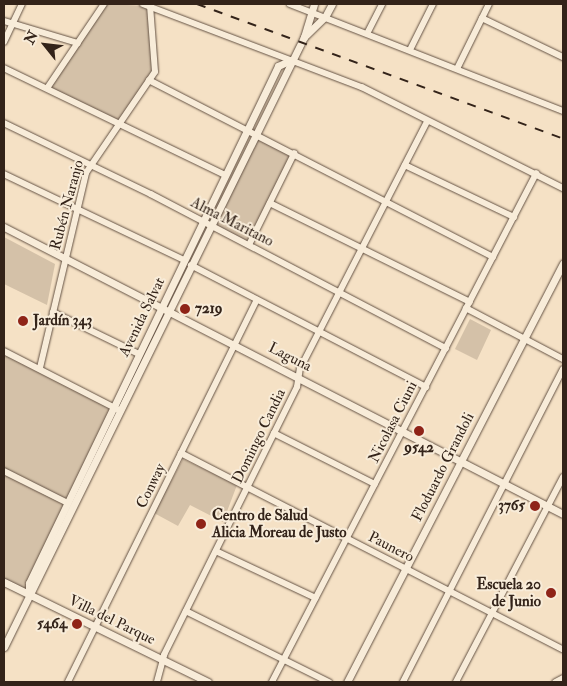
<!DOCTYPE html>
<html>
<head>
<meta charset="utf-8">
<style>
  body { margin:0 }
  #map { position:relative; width:567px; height:686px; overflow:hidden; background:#f5e1c5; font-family:"IM FELL Double Pica",serif }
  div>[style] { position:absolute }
  .green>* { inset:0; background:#d4c1a8 }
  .roads { filter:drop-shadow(0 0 1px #645244) drop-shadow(0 0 1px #645244) }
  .minor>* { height:5.5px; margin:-2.75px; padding:0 2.75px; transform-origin:2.75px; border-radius:2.75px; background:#f8ecd9 }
  .tertiary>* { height:7px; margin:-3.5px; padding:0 3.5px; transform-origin:3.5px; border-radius:3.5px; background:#f8ecd9 }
  .rail>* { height:2px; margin-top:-1px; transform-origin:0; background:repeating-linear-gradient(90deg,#332319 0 9px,transparent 0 18px) }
  .dots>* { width:14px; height:14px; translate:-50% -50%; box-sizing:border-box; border:2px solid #f8ecd9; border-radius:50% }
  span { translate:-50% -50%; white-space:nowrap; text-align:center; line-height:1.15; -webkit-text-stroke:4px #f8ecd9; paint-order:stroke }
  .street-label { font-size:15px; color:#332319 }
  .poi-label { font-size:15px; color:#332319; font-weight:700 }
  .left { translate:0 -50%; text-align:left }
  .right { translate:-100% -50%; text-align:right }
  .frame { position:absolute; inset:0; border:5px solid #332319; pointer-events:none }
  .north { position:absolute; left:20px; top:20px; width:50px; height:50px; -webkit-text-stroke:4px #f8ecd9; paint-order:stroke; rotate:299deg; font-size:14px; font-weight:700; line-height:20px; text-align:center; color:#332319 }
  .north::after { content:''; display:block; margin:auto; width:18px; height:22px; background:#332319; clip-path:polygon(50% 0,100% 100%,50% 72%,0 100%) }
</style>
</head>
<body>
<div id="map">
  <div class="green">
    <i style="clip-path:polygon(104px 4px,150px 6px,155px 72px,119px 121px,48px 87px)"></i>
    <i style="clip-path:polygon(256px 139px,290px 155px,248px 242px,214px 225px)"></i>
    <i style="clip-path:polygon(4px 237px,55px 264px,47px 305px,4px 284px)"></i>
    <i style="clip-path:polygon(470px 319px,491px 330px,477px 360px,455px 349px)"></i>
    <i style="clip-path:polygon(4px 351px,113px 407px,29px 594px,4px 582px)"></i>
    <i style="clip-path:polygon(183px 459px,237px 485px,223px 522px,190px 505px,178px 526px,154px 513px)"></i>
  </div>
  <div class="roads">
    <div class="minor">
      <i style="left:143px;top:4px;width:234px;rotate:20.8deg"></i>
      <i style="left:362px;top:87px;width:225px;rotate:26.7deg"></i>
      <i style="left:290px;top:4px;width:293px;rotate:21.4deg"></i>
      <i style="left:482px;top:18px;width:90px;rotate:25.7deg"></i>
      <i style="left:4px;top:21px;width:77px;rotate:16.6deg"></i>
      <i style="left:368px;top:32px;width:31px;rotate:-63deg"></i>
      <i style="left:4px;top:42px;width:42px;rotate:-64.7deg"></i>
      <i style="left:411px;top:48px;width:49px;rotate:-63.4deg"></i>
      <i style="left:4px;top:68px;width:246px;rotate:25.8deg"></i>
      <i style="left:457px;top:69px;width:72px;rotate:-63.8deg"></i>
      <i style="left:149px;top:80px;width:387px;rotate:27.2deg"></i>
      <i style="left:48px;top:87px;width:100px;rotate:-56deg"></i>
      <i style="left:4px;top:123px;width:163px;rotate:25.8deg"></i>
      <i style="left:151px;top:194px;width:333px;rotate:27.6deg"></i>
      <i style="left:405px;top:165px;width:121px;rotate:25.5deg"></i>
      <i style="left:4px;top:174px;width:199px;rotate:25.5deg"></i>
      <i style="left:270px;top:203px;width:223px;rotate:26.3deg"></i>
      <i style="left:249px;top:245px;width:102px;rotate:-63.7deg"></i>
      <i style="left:191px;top:265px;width:265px;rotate:27.4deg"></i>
      <i style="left:466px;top:308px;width:110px;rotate:27.7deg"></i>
      <i style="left:53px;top:312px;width:96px;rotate:26deg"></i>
      <i style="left:4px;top:351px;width:131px;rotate:27.1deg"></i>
      <i style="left:40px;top:368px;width:200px;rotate:-76.7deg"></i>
      <i style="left:86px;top:173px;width:122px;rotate:-55.7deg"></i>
      <i style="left:155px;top:72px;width:66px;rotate:-94.3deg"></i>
      <i style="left:274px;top:433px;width:113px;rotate:26.8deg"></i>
      <i style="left:181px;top:453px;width:429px;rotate:27.2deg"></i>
      <i style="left:4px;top:471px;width:72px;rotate:26.6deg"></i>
      <i style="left:216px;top:551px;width:110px;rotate:25.2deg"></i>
      <i style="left:186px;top:611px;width:160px;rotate:26.4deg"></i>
      <i style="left:68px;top:682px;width:426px;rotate:-63.7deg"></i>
      <i style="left:157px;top:682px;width:28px;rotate:-75deg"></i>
      <i style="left:164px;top:655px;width:299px;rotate:-63.6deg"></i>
      <i style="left:297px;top:387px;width:18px;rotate:-81deg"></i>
      <i style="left:300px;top:369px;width:278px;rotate:-62.8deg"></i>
      <i style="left:272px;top:682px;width:573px;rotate:-62.54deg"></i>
      <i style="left:403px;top:682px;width:351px;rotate:-62.9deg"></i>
      <i style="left:456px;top:682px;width:231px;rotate:-62.4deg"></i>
    </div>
    <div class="tertiary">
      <i style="left:304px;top:37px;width:29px;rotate:-44deg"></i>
      <i style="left:325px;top:17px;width:15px;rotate:-62deg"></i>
      <i style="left:4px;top:227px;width:628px;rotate:27.18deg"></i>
      <i style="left:4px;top:582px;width:227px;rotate:26.1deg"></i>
      <i style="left:29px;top:594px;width:11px;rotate:-90deg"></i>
      <i style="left:29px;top:583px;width:574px;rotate:-64.28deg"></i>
      <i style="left:278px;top:66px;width:14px;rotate:-25deg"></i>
      <i style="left:4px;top:647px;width:680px;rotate:-63.81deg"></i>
      <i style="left:304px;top:37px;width:34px;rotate:-73deg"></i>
      <i style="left:347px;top:682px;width:471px;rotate:-62.7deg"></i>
      <i style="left:555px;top:682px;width:9px;rotate:-27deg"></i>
    </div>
  </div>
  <div class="rail">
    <i style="left:197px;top:4px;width:390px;rotate:20.2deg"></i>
  </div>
  <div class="dots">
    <i style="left:185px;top:309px;background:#8f2418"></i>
    <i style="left:23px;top:321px;background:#8f2418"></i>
    <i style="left:419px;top:431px;background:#8f2418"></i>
    <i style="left:535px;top:506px;background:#8f2418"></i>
    <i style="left:201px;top:524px;background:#8f2418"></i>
    <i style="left:551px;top:593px;background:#8f2418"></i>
    <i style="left:77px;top:624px;background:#8f2418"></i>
  </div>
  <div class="street-label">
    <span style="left:67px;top:205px;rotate:-75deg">Rubén Naranjo</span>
    <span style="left:232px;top:222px;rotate:27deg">Alma Maritano</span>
    <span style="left:142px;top:317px;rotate:-64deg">Avenida Salvat</span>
    <span style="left:290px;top:357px;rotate:27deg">Laguna</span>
    <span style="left:393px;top:422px;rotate:-63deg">Nicolasa Ciuni</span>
    <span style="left:259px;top:436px;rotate:-64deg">Domingo Candia</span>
    <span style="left:443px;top:467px;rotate:-63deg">Floduardo Grandoli</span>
    <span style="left:151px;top:486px;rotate:-64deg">Conway</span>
    <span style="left:391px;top:547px;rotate:27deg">Paunero</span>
    <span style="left:112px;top:620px;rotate:26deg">Villa del Parque</span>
  </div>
  <div class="poi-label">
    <span class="left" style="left:195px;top:309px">7219</span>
    <span class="left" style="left:33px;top:321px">Jardín 343</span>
    <span style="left:419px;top:448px">9542</span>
    <span class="right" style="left:525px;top:506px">3765</span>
    <span class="left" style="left:212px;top:524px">Centro de Salud<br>Alicia Moreau de Justo</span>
    <span class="right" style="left:541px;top:593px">Escuela 20<br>de Junio</span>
    <span class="right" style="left:67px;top:624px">5464</span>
  </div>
  <div class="frame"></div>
  <div class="north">N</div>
</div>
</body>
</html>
